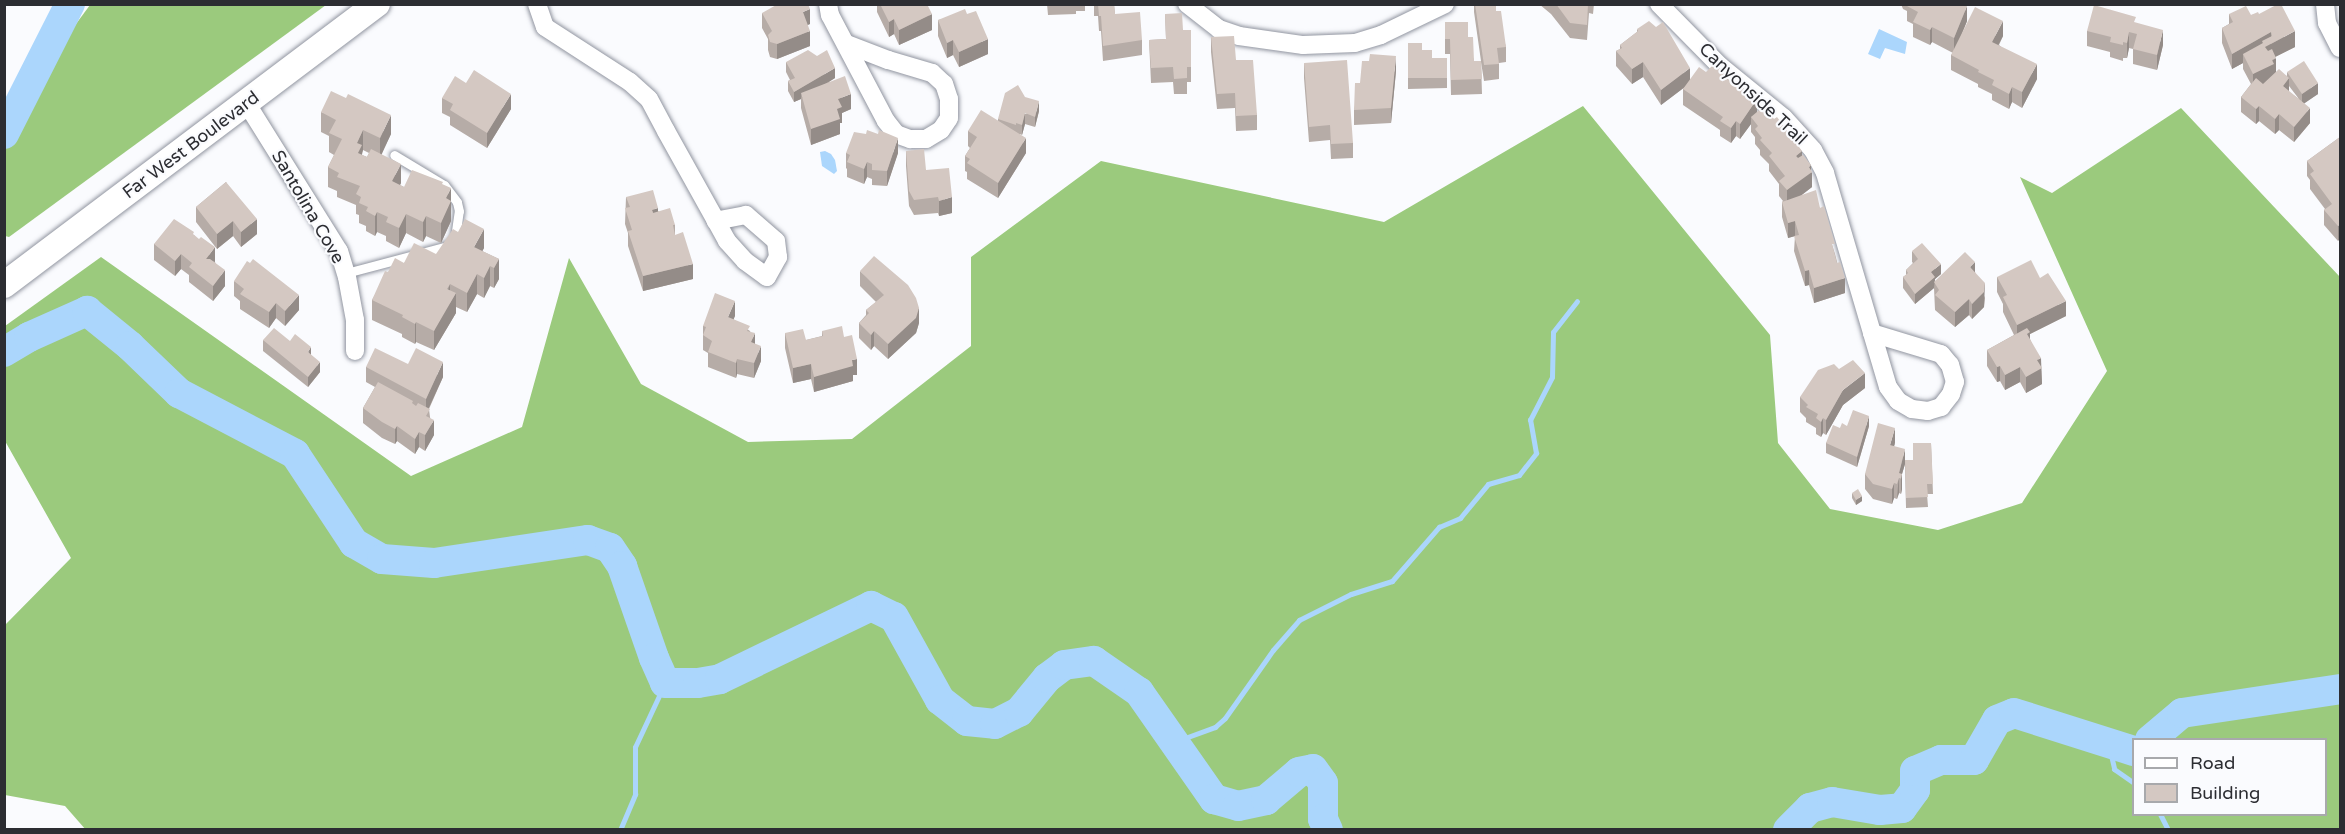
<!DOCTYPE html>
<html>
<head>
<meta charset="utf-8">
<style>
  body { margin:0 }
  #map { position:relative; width:2345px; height:834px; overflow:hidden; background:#fafbfe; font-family:"Varela Round",sans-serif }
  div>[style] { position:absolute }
  .forest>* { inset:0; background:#9bca7d }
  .water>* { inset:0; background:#abd6fc }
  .stream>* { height:5px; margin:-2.5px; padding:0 2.5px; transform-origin:2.5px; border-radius:2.5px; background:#abd6fc }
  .river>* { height:30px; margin:-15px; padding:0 15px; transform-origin:15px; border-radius:15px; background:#abd6fc }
  .roads { filter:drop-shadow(0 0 2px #9195a0) drop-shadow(0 0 2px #9195a0) }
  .lane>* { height:9px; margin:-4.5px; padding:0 4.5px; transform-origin:4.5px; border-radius:4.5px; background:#fff }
  .street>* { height:18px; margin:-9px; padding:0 9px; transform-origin:9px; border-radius:9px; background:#fff }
  .secondary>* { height:26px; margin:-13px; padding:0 13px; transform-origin:13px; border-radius:13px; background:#fff }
  .wall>* { inset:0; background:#b6aca7 }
  .shaded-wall>* { inset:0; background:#948c88 }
  .building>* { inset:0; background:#d4c8c2 }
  span { translate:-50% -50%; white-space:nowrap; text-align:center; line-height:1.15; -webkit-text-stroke:4.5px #fafbfe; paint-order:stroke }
  .street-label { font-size:18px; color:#2c2d32 }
  .frame { position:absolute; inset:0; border:6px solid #2c2d32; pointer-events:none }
  .legend { position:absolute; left:2132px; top:738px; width:195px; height:78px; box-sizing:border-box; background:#fafbfe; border:2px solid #a8a9ac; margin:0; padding:8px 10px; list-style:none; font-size:18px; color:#2c2d32 }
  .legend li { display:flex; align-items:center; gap:12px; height:30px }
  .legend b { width:30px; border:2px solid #a8a9ac }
</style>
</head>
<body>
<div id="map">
  <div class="forest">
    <i style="clip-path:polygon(90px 5px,326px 5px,9px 237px,5px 236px,5px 120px)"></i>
    <i style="clip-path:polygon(evenodd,1583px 106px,1770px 335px,1778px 443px,1830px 509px,1938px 530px,2022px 503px,2107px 371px,2020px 177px,2052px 193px,2181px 108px,2340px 277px,2340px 829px,86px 830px,65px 806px,5px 795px,5px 625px,71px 558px,5px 441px,5px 326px,101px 257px,411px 476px,522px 427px,569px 258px,641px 384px,748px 442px,852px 439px,971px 346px,971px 257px,1101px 161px,1384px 222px,1583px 106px,2134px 740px,2326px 740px,2326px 814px,2134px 814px,2134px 740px)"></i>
  </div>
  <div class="water">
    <i style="clip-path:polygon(1879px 29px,1907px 42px,1905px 54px,1885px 48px,1880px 59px,1868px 54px)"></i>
    <i style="clip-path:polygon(825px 151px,831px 154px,835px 160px,837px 171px,834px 174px,822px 166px,820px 152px)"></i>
  </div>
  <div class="stream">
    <i style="left:1174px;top:742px;width:44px;rotate:-20.1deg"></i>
    <i style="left:1215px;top:727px;width:13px;rotate:-42deg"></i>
    <i style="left:1225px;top:718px;width:83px;rotate:-54.8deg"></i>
    <i style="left:1273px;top:650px;width:40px;rotate:-49deg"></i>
    <i style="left:1299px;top:620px;width:58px;rotate:-26.6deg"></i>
    <i style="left:1351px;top:594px;width:43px;rotate:-17.6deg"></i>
    <i style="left:1392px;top:581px;width:72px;rotate:-49deg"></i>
    <i style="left:1439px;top:527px;width:23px;rotate:-23deg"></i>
    <i style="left:1460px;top:518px;width:44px;rotate:-50.5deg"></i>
    <i style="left:1488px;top:484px;width:32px;rotate:-16deg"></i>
    <i style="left:1519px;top:475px;width:28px;rotate:-52deg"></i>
    <i style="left:1536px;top:453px;width:34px;rotate:-100deg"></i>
    <i style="left:1530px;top:420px;width:48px;rotate:-62.9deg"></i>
    <i style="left:1552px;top:377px;width:45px;rotate:-88.7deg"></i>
    <i style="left:1553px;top:332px;width:39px;rotate:-52deg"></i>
    <i style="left:2108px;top:742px;width:28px;rotate:77deg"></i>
    <i style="left:2114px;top:769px;width:24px;rotate:35deg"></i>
    <i style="left:2160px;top:814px;width:18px;rotate:63deg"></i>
    <i style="left:620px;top:830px;width:39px;rotate:-67deg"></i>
    <i style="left:635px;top:794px;width:47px;rotate:-90deg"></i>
    <i style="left:635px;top:747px;width:71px;rotate:-64.9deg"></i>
  </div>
  <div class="river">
    <i style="left:4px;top:134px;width:146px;rotate:-63.1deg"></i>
    <i style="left:4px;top:352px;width:29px;rotate:-31deg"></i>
    <i style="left:29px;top:337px;width:64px;rotate:-24.1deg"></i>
    <i style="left:87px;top:311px;width:55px;rotate:39.1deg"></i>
    <i style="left:130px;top:346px;width:68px;rotate:43.8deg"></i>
    <i style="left:179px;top:393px;width:131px;rotate:27.7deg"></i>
    <i style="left:295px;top:454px;width:107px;rotate:56.5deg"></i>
    <i style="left:354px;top:543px;width:32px;rotate:30deg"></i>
    <i style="left:382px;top:559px;width:52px;rotate:4.4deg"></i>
    <i style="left:434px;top:563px;width:156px;rotate:-8.5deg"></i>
    <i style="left:588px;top:540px;width:23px;rotate:20deg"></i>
    <i style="left:610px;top:548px;width:22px;rotate:56deg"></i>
    <i style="left:622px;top:566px;width:97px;rotate:70.8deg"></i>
    <i style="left:654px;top:658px;width:27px;rotate:66deg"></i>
    <i style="left:665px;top:683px;width:33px"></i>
    <i style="left:698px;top:683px;width:22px;rotate:-10deg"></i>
    <i style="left:720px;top:679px;width:168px;rotate:-25.8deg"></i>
    <i style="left:871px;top:606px;width:25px;rotate:26deg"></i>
    <i style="left:894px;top:617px;width:95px;rotate:61deg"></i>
    <i style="left:940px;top:700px;width:34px;rotate:38deg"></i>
    <i style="left:967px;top:721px;width:28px;rotate:6deg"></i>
    <i style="left:995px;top:724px;width:27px;rotate:-27deg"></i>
    <i style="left:1019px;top:712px;width:44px;rotate:-50.5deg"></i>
    <i style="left:1047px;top:678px;width:21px;rotate:-37deg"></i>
    <i style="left:1064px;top:665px;width:30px;rotate:-8deg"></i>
    <i style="left:1094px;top:661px;width:55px;rotate:34.6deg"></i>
    <i style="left:1139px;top:692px;width:131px;rotate:55deg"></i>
    <i style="left:1214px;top:799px;width:25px;rotate:16deg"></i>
    <i style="left:1238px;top:806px;width:29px;rotate:-12deg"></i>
    <i style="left:1266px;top:800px;width:43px;rotate:-40.3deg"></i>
    <i style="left:1299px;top:772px;width:14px;rotate:-12deg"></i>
    <i style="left:1313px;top:769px;width:17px;rotate:54deg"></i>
    <i style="left:1323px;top:783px;width:36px;rotate:90deg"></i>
    <i style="left:1323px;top:819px;width:12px;rotate:66deg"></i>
    <i style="left:2150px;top:740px;width:42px;rotate:-40.2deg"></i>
    <i style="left:2182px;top:713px;width:160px;rotate:-8.6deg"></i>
    <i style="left:1788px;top:830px;width:31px;rotate:-45deg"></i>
    <i style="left:1810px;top:808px;width:23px;rotate:-15deg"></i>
    <i style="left:1832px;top:802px;width:49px;rotate:9.5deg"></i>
    <i style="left:1880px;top:810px;width:22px;rotate:-5deg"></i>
    <i style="left:1902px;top:808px;width:22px;rotate:-54deg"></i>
    <i style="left:1915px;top:790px;width:19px;rotate:-90deg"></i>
    <i style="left:1915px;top:771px;width:28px;rotate:-23deg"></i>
    <i style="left:1941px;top:760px;width:33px"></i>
    <i style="left:1974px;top:760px;width:46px;rotate:-60.1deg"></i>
    <i style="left:1997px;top:720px;width:18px;rotate:-22deg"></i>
    <i style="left:2014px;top:713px;width:126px;rotate:17.6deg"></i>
  </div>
  <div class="roads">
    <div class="lane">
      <i style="left:346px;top:273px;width:106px;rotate:-14.8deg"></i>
      <i style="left:448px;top:246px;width:11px;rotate:-49deg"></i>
      <i style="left:455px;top:238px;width:27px;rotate:-82deg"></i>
      <i style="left:459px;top:211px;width:9px;rotate:-103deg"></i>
      <i style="left:457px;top:202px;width:21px;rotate:-127deg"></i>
      <i style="left:444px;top:185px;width:58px;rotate:-149deg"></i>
    </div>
    <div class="street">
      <i style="left:537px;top:4px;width:24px;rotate:71deg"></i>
      <i style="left:545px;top:27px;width:101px;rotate:32.9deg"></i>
      <i style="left:630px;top:82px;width:25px;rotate:42deg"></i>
      <i style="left:649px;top:99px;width:36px;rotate:62deg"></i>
      <i style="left:666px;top:131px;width:103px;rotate:60.9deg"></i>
      <i style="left:716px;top:221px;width:23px;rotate:61deg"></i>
      <i style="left:727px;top:241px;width:27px;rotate:48deg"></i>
      <i style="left:745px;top:261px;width:27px;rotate:36deg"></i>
      <i style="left:767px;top:277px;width:23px;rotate:-61deg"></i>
      <i style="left:778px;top:257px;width:16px;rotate:-97deg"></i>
      <i style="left:776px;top:241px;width:40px;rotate:-139deg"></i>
      <i style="left:746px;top:215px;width:31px;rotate:169deg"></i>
      <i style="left:828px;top:4px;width:11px;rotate:80deg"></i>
      <i style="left:830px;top:15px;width:120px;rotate:62.2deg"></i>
      <i style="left:886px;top:121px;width:16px;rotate:52deg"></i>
      <i style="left:896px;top:134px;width:15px;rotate:20deg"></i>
      <i style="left:910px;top:139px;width:16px"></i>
      <i style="left:926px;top:139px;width:17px;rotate:-31deg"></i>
      <i style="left:941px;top:130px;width:14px;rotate:-56deg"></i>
      <i style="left:949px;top:118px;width:19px;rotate:-90deg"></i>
      <i style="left:949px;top:99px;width:16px;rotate:-108deg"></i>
      <i style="left:944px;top:84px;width:16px;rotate:-137deg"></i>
      <i style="left:932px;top:73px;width:46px;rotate:-163.5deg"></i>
      <i style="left:888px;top:60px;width:44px;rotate:-158.7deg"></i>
      <i style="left:1187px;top:4px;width:41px;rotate:38deg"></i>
      <i style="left:1219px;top:29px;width:21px;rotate:19deg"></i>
      <i style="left:1239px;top:36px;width:65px;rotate:8deg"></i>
      <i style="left:1303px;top:45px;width:52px;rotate:-2.2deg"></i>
      <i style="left:1355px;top:43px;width:27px;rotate:-17deg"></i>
      <i style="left:1381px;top:35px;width:71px;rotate:-25.8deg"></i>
      <i style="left:1659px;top:4px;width:87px;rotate:45.5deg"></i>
      <i style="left:1720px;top:66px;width:82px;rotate:39.1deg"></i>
      <i style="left:1784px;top:118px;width:43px;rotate:47.8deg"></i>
      <i style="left:1813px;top:150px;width:26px;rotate:62deg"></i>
      <i style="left:1825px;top:173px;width:167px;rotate:73.6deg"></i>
      <i style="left:1872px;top:333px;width:56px;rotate:73.5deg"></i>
      <i style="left:1888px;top:387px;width:17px;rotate:54deg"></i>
      <i style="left:1898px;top:401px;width:16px;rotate:30deg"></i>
      <i style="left:1912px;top:409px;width:16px;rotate:7deg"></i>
      <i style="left:1928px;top:411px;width:14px;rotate:-17deg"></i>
      <i style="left:1941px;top:407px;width:16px;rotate:-52deg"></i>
      <i style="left:1951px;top:394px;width:13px;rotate:-72deg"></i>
      <i style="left:1955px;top:382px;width:18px;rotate:-106deg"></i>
      <i style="left:1950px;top:365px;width:14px;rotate:-129deg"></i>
      <i style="left:1941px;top:354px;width:72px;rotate:-163.1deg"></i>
      <i style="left:2325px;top:4px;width:19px;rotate:84deg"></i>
      <i style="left:2327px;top:23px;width:28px;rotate:63deg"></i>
      <i style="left:247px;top:104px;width:173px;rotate:58deg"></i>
      <i style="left:339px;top:251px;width:27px;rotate:73deg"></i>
      <i style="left:347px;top:277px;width:44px;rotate:79.5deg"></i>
      <i style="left:355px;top:320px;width:31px;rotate:90deg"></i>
    </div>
    <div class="secondary">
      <i style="left:4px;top:285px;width:467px;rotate:-37deg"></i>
    </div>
  </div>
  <div class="wall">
    <i style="clip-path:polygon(877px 4px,927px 4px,932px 30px,899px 45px,894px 34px,889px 37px,877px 12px)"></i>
    <i style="clip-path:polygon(1047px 4px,1085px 4px,1085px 11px,1076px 11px,1076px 14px,1048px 15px)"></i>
    <i style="clip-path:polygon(1094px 4px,1114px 4px,1115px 14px,1142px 40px,1142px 55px,1103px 61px,1101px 31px,1099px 31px,1098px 16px,1094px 16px)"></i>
    <i style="clip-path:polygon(1474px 4px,1496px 4px,1496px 11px,1506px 47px,1506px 62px,1499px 63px,1499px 79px,1484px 81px,1481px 62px,1482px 94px,1451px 95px,1450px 54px,1445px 54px,1445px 22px,1468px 37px,1474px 61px,1481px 61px,1474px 12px)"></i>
    <i style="clip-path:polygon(1539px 4px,1594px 4px,1593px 14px,1589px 13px,1587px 40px,1570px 38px,1551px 14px)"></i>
    <i style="clip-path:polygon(1901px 4px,1964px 4px,1967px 21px,1962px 34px,2003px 36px,1999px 45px,2037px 79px,2022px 108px,2012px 102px,2009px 109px,1992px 100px,1992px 94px,1978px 87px,1978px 84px,1951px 70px,1951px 55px,1953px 53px,1932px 42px,1930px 45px,1913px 37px,1913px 24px,1907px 21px,1907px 11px,1903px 9px)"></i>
    <i style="clip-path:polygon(762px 13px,810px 24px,807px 25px,810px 46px,777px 59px,770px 57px,768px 50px,768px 39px,762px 28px)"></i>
    <i style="clip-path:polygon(967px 14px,988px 54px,959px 67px,953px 55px,947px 58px,938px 36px,938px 20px)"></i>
    <i style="clip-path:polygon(1165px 14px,1183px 30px,1191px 30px,1191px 82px,1187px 82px,1187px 94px,1174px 94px,1173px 82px,1151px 83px,1149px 40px,1166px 39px)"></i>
    <i style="clip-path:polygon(evenodd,2229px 14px,2251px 15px,2259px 14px,2295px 47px,2275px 57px,2276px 72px,2287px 76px,2287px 72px,2318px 94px,2304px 103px,2310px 123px,2294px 142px,2279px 130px,2275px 134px,2259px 121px,2256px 124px,2241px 112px,2241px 97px,2251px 84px,2243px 69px,2243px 63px,2232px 69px,2222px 43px,2222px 28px,2229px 24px,2229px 14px,2289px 86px,2299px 99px,2289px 92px,2289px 86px)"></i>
    <i style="clip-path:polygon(2136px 23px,2163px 45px,2157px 70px,2133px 64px,2133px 49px,2129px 48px,2127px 58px,2123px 58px,2123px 61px,2110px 57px,2110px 52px,2087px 46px,2087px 31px)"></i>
    <i style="clip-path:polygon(1637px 29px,1690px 80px,1706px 72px,1728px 79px,1757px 112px,1802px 155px,1811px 170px,1812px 187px,1802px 195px,1820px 208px,1835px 254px,1845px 293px,1814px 303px,1809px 285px,1805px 286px,1794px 251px,1795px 236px,1788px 238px,1782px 217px,1782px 202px,1783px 201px,1779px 196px,1779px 184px,1769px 171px,1769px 164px,1760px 155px,1760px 150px,1755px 144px,1755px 137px,1751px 132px,1751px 124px,1740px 139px,1736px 136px,1731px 143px,1720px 136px,1720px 130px,1683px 105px,1683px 89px,1685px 87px,1661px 105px,1643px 77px,1632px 84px,1616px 66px,1616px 51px,1620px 49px,1620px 45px,1637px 32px)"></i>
    <i style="clip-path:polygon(1211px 37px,1236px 60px,1257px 115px,1257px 130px,1236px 131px,1235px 108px,1217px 109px,1211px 52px)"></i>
    <i style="clip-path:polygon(1408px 43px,1422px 50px,1432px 58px,1447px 58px,1447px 88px,1408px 89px)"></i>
    <i style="clip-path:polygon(786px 62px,835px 78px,829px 82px,851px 109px,842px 113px,842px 123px,840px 123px,840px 134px,811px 145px,801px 108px,801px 99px,794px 102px,788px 91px,788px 81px,790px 80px,786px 72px)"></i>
    <i style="clip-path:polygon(1304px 63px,1353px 143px,1353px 158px,1331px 159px,1330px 140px,1309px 142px,1304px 78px)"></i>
    <i style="clip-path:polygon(1396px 71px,1391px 123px,1354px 125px,1354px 110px,1360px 83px)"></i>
    <i style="clip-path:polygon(442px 98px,511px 109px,487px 148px,450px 125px,450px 117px,442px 113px)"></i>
    <i style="clip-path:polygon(1039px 111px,1035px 127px,1025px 124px,1022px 135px,1020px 134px,1026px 153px,998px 198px,967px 179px,967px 172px,965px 171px,965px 156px,970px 148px,968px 146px,968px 131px,998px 121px,998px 119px)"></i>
    <i style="clip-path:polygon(evenodd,321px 112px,391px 134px,381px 154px,401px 183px,400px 185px,404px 187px,443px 185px,451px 201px,451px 221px,441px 243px,426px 236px,423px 242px,406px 233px,399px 248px,386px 241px,386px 236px,377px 232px,375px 236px,366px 231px,366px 226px,359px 223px,359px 215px,356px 214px,356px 205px,337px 197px,337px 191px,328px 187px,328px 167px,334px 155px,329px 152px,329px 136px,321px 132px,321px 112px,363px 150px,369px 153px,367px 157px,362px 155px,363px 150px)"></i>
    <i style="clip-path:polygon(2340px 137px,2338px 241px,2324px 225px,2324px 210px,2325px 209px,2310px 189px,2310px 180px,2307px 176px,2307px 161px)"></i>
    <i style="clip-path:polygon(906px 151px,926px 170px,952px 213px,939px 216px,938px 213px,914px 215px,909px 206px,906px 166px)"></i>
    <i style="clip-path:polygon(846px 153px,898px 153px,887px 186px,872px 185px,872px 179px,867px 177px,864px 184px,847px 177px,847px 169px,846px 168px)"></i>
    <i style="clip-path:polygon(226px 182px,257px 234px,241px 247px,233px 236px,217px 249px,196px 222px,196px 207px)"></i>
    <i style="clip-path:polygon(626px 197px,658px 211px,675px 225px,675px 235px,693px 279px,643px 291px,628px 246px,628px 233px,625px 224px)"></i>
    <i style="clip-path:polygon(194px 235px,215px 262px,225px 286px,213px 301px,189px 282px,189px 275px,181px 269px,175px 276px,154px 260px,154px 244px)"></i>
    <i style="clip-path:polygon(484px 248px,482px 251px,499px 259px,499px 279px,494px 288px,490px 286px,484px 298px,477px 294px,467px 312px,456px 307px,456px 313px,434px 350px,416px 342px,415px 344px,402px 337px,402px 334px,372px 320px,372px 300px,388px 272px,404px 263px,436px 254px)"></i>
    <i style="clip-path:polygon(1912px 251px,1941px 274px,1935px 279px,1935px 281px,1975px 272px,1985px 298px,1984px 307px,1972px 319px,1969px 315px,1955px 327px,1935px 310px,1934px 288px,1915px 304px,1903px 288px,1903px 277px,1906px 275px,1906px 270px,1913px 263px,1912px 262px)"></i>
    <i style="clip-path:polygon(860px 271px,919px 323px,916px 333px,888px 359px,874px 346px,871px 350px,859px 338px,859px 323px,866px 315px,866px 310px,876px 302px,860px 286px)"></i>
    <i style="clip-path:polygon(1997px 277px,2040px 278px,2066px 316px,2030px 334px,2030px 339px,2041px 366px,2042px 384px,2026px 393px,2020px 382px,2005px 390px,2000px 381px,1997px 382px,1987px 366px,1987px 350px,2014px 335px,2003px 312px,2003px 304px,1997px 292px)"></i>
    <i style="clip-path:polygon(234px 281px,299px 310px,285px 326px,276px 318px,269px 328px,240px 309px,240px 301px,234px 296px)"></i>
    <i style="clip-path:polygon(735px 316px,733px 319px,750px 331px,761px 361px,754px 378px,737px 374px,736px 378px,708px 367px,708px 353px,703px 350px,703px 326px)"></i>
    <i style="clip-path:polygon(822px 331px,844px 337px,857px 375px,853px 375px,853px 381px,814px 392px,811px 379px,793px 383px,785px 348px,785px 333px,806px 340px,822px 336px)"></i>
    <i style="clip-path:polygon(263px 340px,311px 355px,320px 372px,308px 387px,263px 351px)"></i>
    <i style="clip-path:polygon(408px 364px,443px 377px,429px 409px,430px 417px,434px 435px,425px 451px,419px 447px,415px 454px,397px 441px,395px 444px,382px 438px,363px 423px,363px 408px,375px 387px,366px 382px,366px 367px)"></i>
    <i style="clip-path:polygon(1865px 388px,1843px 405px,1826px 435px,1823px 433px,1821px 437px,1816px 434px,1816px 428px,1806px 422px,1806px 418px,1800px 412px,1800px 397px)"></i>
    <i style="clip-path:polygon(1847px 426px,1869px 426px,1857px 467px,1826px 453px,1826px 443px,1840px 428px)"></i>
    <i style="clip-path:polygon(1895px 443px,1894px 446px,1905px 460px,1913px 460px,1931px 443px,1933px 494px,1927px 494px,1928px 507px,1906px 508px,1905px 464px,1902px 474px,1902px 489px,1901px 494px,1899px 493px,1897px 499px,1894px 498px,1892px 504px,1873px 499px,1865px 489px,1865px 474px)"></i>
    <i style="clip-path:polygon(1852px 493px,1862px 501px,1856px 505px,1852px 498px)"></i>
  </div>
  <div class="shaded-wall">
    <i style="clip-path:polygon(1967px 6px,1967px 21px,1954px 53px,1954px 38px)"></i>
    <i style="clip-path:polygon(810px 9px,810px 24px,803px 27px,803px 12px)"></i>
    <i style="clip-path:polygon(932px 14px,932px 30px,899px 45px,899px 30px)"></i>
    <i style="clip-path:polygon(894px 19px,894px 34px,889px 37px,889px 22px)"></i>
    <i style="clip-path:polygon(2003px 21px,2003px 36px,1992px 57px,1992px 42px)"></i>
    <i style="clip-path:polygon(1932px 27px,1932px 42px,1930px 45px,1930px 30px)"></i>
    <i style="clip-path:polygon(2163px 30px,2163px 45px,2157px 70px,2157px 55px)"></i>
    <i style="clip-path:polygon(810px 31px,810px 46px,777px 59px,777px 44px)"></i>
    <i style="clip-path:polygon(2295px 31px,2295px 47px,2265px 62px,2262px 41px,2262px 52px,2243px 54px,2243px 63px,2232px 69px,2232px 54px,2271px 32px,2271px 44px)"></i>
    <i style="clip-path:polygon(2129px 32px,2129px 48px,2127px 58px,2127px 43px)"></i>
    <i style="clip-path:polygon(988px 39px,988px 54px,959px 67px,959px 52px)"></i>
    <i style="clip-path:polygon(953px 40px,953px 55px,947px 58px,947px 43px)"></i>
    <i style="clip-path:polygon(1396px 56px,1396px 71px,1391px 123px,1391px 108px)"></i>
    <i style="clip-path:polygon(2276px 58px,2276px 73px,2274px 79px,2253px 89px,2253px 74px)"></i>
    <i style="clip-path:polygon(1643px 62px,1643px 77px,1632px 84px,1632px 69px)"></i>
    <i style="clip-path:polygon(2037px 64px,2037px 79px,2022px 108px,2022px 92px)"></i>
    <i style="clip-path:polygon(835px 68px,835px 78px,802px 98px,801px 93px,801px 99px,794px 102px,794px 92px)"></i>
    <i style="clip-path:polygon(1690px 68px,1690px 83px,1661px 105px,1661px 90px)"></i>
    <i style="clip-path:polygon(2289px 78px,2289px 93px,2283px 86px)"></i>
    <i style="clip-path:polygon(2318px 83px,2318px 94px,2302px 105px,2302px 94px)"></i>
    <i style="clip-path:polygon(2012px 87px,2012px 102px,2009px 109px,2009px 94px)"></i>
    <i style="clip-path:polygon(511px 94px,511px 109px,487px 148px,487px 133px)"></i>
    <i style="clip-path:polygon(851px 94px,851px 109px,842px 113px,842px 123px,840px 123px,840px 134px,811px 145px,811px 129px,837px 109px,838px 99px)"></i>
    <i style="clip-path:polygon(1757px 99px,1757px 114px,1751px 117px,1751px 124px,1740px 139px,1740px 124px)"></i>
    <i style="clip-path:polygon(1039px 101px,1039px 111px,1035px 127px,1035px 117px)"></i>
    <i style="clip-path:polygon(2259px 106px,2259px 121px,2256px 124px,2256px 109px)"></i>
    <i style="clip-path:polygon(2310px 108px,2310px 123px,2294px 142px,2294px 127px)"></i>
    <i style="clip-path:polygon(1025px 113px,1025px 124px,1022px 135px,1022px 125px)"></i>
    <i style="clip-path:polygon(2279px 114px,2279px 130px,2275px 134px,2275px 119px)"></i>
    <i style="clip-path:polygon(391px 115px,391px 134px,380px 158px,380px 138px)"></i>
    <i style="clip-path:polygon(1736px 121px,1736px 136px,1731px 143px,1731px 128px)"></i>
    <i style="clip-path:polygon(363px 130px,363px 150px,362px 153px,362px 165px,358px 173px,357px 143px)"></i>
    <i style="clip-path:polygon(898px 138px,898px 153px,887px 186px,887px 171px)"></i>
    <i style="clip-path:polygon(1026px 138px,1026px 153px,998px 198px,998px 183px)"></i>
    <i style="clip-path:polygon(1802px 151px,1802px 166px,1796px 156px)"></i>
    <i style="clip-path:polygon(867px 162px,867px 177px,864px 184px,864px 169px)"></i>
    <i style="clip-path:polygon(401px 164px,401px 183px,392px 201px,392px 181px)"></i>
    <i style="clip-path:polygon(1811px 165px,1811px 173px,1812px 172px,1812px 187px,1787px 206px,1787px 190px)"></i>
    <i style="clip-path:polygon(451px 188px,451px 221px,441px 243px,441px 223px,446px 198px)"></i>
    <i style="clip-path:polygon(952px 197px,952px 213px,939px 216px,939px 201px)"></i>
    <i style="clip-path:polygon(658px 208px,658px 223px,652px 210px)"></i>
    <i style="clip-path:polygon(377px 212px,377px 232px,375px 236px,375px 216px)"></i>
    <i style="clip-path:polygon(406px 214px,406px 233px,399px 248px,399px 228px)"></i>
    <i style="clip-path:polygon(426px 216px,426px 236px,423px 242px,423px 222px)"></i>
    <i style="clip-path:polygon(257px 219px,257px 234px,241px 247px,241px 232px)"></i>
    <i style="clip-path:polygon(233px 221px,233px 236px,217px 249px,217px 234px)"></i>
    <i style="clip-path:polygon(1795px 221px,1795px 236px,1788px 238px,1788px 223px)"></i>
    <i style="clip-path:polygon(2340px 224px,2340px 239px,2338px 241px,2338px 226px)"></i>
    <i style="clip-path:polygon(484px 229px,484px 248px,474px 267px,474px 247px)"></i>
    <i style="clip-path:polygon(215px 247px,215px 262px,206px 259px)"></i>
    <i style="clip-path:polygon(181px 254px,181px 269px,175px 276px,175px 261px)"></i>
    <i style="clip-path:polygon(499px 259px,499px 279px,494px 288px,494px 268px)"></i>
    <i style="clip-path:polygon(1975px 262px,1975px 277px,1970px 267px)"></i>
    <i style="clip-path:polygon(693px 264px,693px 279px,643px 291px,643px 276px)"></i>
    <i style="clip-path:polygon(1941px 264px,1941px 274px,1935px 279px,1934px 288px,1915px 304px,1915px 294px,1931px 272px)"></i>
    <i style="clip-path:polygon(490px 266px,490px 286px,484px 298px,484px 278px)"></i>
    <i style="clip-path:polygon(225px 270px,225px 286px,213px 301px,213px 286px)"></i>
    <i style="clip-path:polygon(1809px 270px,1809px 285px,1805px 286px,1805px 271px)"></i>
    <i style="clip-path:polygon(477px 274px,477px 294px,467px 312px,467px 293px)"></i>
    <i style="clip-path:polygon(1845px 278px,1845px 293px,1814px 303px,1814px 288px)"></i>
    <i style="clip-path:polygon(1985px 283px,1984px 307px,1972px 319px,1972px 304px)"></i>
    <i style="clip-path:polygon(450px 284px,450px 303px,456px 293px,456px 313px,434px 350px,434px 331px)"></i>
    <i style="clip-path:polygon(299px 295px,299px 310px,285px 326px,285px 311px)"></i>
    <i style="clip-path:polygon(1969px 299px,1969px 315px,1955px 327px,1955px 312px)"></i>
    <i style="clip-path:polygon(735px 301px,735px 316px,728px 333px,728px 317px)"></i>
    <i style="clip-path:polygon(2066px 301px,2066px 316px,2030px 334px,2030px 347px,2017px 340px,2017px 325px)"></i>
    <i style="clip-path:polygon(276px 303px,276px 318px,269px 328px,269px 312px)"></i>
    <i style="clip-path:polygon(919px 308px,919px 323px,916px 333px,888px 359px,888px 344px)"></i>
    <i style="clip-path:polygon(416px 322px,416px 342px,415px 344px,415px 324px)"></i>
    <i style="clip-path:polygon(874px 331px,874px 346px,871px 350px,871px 335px)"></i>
    <i style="clip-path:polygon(755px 333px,755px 349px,751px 342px)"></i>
    <i style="clip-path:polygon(761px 346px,761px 361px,754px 378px,754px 363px)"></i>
    <i style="clip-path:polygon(311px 347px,311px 357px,308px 352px)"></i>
    <i style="clip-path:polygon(2041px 358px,2042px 384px,2026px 393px,2026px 377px,2037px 360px)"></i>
    <i style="clip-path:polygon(737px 359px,737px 374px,736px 378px,736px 363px)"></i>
    <i style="clip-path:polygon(857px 359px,857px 375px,853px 375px,853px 381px,814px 392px,814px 377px,852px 360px)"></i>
    <i style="clip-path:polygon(320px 362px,320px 372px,308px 387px,308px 377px)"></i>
    <i style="clip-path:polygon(443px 362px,443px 377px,426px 414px,426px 399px)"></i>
    <i style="clip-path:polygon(811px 364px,811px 379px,793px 383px,793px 368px)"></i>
    <i style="clip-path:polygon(2000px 366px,2000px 381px,1997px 382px,1997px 367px)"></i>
    <i style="clip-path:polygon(2020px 367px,2020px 382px,2005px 390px,2005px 375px)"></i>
    <i style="clip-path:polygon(1865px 373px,1865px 388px,1843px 405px,1826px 435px,1826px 420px,1843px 390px)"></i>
    <i style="clip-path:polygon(1869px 416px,1869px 426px,1857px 467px,1857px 457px)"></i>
    <i style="clip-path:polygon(1823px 418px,1823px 433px,1821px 437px,1821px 422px)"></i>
    <i style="clip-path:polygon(434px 420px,434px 435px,425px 451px,425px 435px)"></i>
    <i style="clip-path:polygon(397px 426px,397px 441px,395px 444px,395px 429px)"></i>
    <i style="clip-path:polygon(1895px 428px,1895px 443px,1890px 460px,1890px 445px)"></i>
    <i style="clip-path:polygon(419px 432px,419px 447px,415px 454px,415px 439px)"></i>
    <i style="clip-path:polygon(1905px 449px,1905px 464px,1902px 474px,1902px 489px,1901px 494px,1901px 479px,1899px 478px,1899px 493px,1897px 499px,1899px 473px)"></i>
    <i style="clip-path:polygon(1894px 483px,1894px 498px,1892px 504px,1892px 489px)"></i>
    <i style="clip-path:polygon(1862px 496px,1862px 501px,1856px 505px,1856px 500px)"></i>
  </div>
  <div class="building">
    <i style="clip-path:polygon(778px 4px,808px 4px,810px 9px,803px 12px,810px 31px,777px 44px,770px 42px,768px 35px,772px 31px,762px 13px)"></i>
    <i style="clip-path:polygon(880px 4px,927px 4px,932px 14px,899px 30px,894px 19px,889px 22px)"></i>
    <i style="clip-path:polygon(1098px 4px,1114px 4px,1115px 14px,1140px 12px,1142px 40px,1103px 46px,1101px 16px,1099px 16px)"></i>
    <i style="clip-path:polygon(1475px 4px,1496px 4px,1496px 11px,1501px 11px,1506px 47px,1497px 48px,1499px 64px,1484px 65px)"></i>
    <i style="clip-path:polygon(1556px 4px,1588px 4px,1587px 25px,1570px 23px)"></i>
    <i style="clip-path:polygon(1908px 4px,1964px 4px,1967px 6px,1954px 38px,1932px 27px,1930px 30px,1913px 22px,1918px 12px,1907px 6px)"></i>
    <i style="clip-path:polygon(2278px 4px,2281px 4px,2295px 31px,2265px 47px,2268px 51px,2272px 49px,2276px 58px,2272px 60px,2274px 64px,2253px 74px,2243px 54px,2263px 43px,2262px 41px,2272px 36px,2271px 32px,2232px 54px,2222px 28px,2233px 22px,2229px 14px,2246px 6px,2251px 15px,2258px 12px,2259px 14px)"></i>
    <i style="clip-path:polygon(2094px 5px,2136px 17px,2134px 22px,2163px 30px,2157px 55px,2133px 49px,2137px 34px,2129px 32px,2127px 43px,2123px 42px,2123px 45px,2110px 42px,2111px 37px,2087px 31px)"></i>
    <i style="clip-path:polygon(1975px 7px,2003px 21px,1992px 42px,2037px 64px,2022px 92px,2012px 87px,2009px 94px,1992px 85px,1994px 80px,1978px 72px,1979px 70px,1951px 55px)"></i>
    <i style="clip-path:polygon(965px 9px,967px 14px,976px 11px,988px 39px,959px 52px,953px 40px,947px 43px,938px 20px)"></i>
    <i style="clip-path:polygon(1182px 13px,1183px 30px,1191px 30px,1191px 67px,1187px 67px,1187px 78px,1174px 79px,1173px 67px,1151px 68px,1149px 40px,1166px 39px,1165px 14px)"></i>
    <i style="clip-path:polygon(1649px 21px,1656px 27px,1663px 22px,1690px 68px,1661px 90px,1643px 62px,1632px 69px,1616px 51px,1622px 48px,1620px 45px,1638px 31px,1637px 29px)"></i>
    <i style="clip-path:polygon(1445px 22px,1468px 22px,1468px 37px,1473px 37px,1474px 61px,1481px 61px,1482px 79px,1451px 80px,1450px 39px,1445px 39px)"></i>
    <i style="clip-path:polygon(1234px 36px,1236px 60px,1253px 60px,1257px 115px,1236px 116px,1235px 93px,1217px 94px,1211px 37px)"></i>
    <i style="clip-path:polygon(1408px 43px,1422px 43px,1422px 50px,1432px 50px,1432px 58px,1447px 58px,1447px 78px,1408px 78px)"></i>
    <i style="clip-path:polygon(808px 50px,817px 56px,827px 50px,835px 68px,794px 92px,788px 81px,795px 78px,786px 62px)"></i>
    <i style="clip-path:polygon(1370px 54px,1396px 56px,1391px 108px,1354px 110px,1355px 83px,1360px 83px,1362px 61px,1369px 61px)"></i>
    <i style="clip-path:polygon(1347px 60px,1353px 143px,1331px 144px,1330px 125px,1309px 127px,1304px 63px)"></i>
    <i style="clip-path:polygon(2304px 61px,2318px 83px,2302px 94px,2287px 72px)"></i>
    <i style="clip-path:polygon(1714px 64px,1728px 74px,1725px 78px,1737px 85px,1739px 83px,1757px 99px,1740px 124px,1736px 121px,1731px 128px,1720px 121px,1723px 117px,1683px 89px,1699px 67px,1706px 72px)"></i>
    <i style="clip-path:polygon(2279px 69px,2289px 78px,2283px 86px,2310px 108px,2294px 127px,2279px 114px,2275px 119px,2259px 106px,2256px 109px,2241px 97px,2256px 78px,2263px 84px)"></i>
    <i style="clip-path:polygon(474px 70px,511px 94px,487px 133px,450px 110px,453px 104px,442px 98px,455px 76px,466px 83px)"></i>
    <i style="clip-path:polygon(845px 76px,851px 94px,838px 99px,842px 107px,837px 109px,840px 119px,811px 129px,801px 93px)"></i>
    <i style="clip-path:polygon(1018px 85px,1025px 97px,1039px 101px,1035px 117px,1025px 113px,1022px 125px,1016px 123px,1016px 125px,998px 119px,1005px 93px)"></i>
    <i style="clip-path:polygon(331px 91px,346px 98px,348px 94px,391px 115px,380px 138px,363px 130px,357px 143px,362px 145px,358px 153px,367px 157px,371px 149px,401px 164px,392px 181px,404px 187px,412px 170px,443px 182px,442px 184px,451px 188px,446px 198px,451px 201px,441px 223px,426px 216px,423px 222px,406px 214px,399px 228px,386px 222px,388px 217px,377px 212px,375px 216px,366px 211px,368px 207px,359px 203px,361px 197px,356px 194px,360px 186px,337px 177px,339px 173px,328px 167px,342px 139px,329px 133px,336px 120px,321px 112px)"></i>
    <i style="clip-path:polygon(1764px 106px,1774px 119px,1777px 117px,1802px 151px,1796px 156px,1798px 158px,1803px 155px,1811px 165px,1809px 167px,1812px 172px,1787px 190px,1779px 181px,1785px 176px,1769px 156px,1772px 153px,1760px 140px,1762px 138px,1755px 129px,1758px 126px,1751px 117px)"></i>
    <i style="clip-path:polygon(981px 110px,1026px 138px,998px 183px,967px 163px,970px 159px,965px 156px,977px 137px,968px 131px)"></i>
    <i style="clip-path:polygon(867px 130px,878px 134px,879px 130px,898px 138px,887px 171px,872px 170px,872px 164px,867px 162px,864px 169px,847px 162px,850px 155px,846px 153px,854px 132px,866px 134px)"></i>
    <i style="clip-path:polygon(2340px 137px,2340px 224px,2338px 226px,2324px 210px,2332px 204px,2310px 174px,2314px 171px,2307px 161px)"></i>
    <i style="clip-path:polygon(924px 149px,926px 170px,949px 168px,952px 197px,939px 201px,938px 197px,914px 200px,909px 191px,906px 151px)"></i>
    <i style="clip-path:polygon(226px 182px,257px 219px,241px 232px,233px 221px,217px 234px,196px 207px)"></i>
    <i style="clip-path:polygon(653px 190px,658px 208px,652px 210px,653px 213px,670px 208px,675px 225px,673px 225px,675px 235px,683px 232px,693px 264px,643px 276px,628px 231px,632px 230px,625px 208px,630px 207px,626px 197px)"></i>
    <i style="clip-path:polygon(1816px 190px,1820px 208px,1824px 206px,1835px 244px,1832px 244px,1837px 263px,1840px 262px,1845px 278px,1814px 288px,1809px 270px,1805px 271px,1794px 236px,1799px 235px,1795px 221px,1788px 223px,1782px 202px)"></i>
    <i style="clip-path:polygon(174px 219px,194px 232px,193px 234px,199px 239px,201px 237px,215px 247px,206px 259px,210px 259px,225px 270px,213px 286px,189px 267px,192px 263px,181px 254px,175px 261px,154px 244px)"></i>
    <i style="clip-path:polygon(465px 219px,484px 229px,474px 247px,499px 259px,494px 268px,490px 266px,484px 278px,477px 274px,467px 293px,450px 284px,447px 289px,456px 293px,434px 331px,416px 322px,415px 324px,402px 317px,403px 315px,372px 300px,385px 271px,388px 272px,395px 258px,404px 263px,414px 243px,436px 254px,453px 229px,458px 232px)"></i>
    <i style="clip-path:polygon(1922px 243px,1941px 264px,1931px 272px,1935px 277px,1915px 294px,1903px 277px,1908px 273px,1906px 270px,1918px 259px,1912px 251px)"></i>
    <i style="clip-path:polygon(1965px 252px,1975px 262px,1970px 267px,1985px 283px,1984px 292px,1972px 304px,1969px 299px,1955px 312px,1935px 295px,1939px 290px,1934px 282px)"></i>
    <i style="clip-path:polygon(874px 256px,908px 285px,916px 298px,919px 308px,916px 318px,888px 344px,874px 331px,871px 335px,859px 323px,869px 313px,866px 310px,884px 295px,860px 271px)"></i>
    <i style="clip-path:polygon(253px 259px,299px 295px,285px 311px,276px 303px,269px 312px,240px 294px,244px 289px,234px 281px,247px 261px,250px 263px)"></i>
    <i style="clip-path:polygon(2031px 260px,2040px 278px,2048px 273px,2066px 301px,2017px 325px,2003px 297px,2007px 295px,1997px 277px)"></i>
    <i style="clip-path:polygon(715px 293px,735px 301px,728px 317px,750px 326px,747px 331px,755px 333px,751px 342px,761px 346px,754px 363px,737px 359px,736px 363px,708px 352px,712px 341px,703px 335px,706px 327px,703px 326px)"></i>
    <i style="clip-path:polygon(842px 326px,844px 337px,852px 335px,857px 359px,852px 360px,853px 366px,814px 377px,811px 364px,793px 368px,785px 333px,803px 329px,806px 340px,823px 336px,822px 331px)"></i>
    <i style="clip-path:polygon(274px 328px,290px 341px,295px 334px,311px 347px,308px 352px,320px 362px,308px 377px,263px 340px)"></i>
    <i style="clip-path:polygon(2027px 328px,2030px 332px,2027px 334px,2041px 358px,2037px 360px,2042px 368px,2026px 377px,2020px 367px,2005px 375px,2000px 366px,1997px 367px,1987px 350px)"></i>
    <i style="clip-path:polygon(375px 348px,408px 364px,416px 348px,443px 362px,426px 399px,366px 367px)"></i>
    <i style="clip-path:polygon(1853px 360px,1865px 373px,1843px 390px,1826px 420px,1823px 418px,1821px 422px,1816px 418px,1818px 414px,1806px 407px,1808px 405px,1800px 397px,1818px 370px,1834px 364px,1839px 369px)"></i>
    <i style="clip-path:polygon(378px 382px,413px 401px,412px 403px,416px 406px,418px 403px,430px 409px,426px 416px,434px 420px,425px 435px,419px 432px,415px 439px,397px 426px,395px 429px,382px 422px,363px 408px)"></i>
    <i style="clip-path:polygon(1853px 410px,1869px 416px,1857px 457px,1826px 443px,1833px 425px,1840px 428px,1842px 423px,1847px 426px)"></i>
    <i style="clip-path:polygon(1878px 423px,1895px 428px,1890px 445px,1905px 449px,1899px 473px,1902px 474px,1901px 479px,1899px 478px,1897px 484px,1894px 483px,1892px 489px,1873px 484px,1865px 474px)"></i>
    <i style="clip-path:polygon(1913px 443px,1931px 443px,1933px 484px,1927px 484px,1928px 497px,1906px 498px,1905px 460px,1913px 460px)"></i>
    <i style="clip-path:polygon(1858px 489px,1862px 496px,1856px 500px,1852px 493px)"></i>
  </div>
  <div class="street-label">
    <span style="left:1753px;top:94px;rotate:43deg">Canyonside Trail</span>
    <span style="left:191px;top:145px;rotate:-37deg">Far West Boulevard</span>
    <span style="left:308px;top:207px;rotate:60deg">Santolina Cove</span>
  </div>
  <div class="frame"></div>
  <ul class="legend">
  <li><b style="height:8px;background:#fff"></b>Road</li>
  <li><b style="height:16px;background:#d4c8c2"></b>Building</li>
  </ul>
</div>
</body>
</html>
